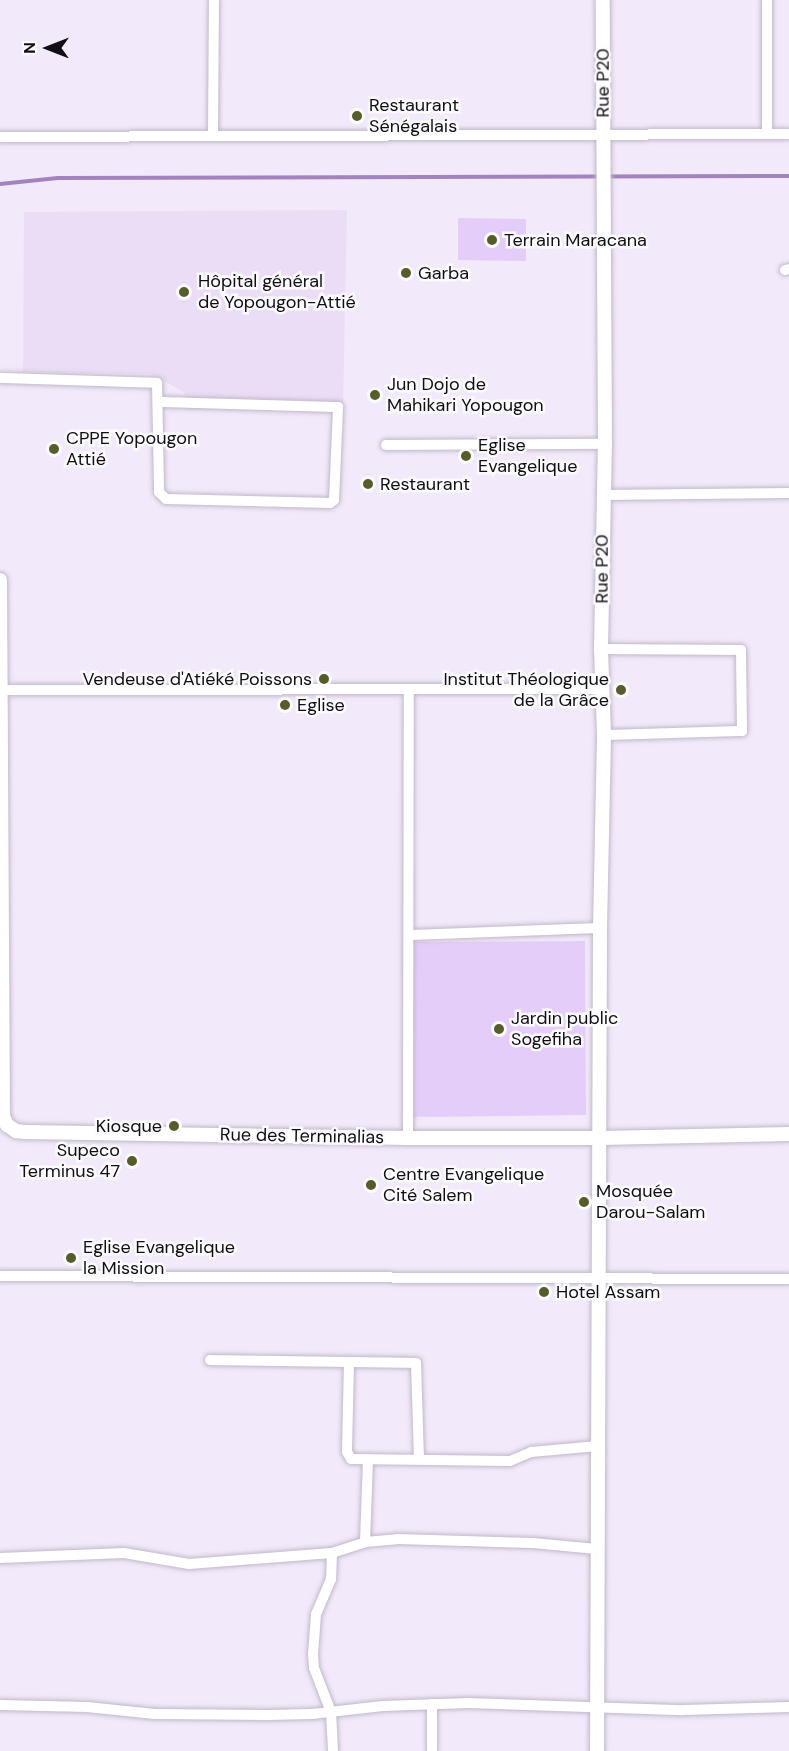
<!DOCTYPE html>
<html>
<head>
<meta charset="utf-8">
<style>
  body { margin:0 }
  #map { position:relative; width:789px; height:1751px; overflow:hidden; background:#f2e9fa; font-family:"DM Sans",sans-serif }
  div>[style] { position:absolute }
  .built>* { inset:0; background:#eaddf5 }
  .green>* { inset:0; background:#e5cdfa }
  .stream>* { height:4px; margin:-2px; padding:0 2px; transform-origin:2px; border-radius:2px; background:#a383bd }
  .roads { filter:drop-shadow(0 0 2px #c1b8c8) drop-shadow(0 0 2px #c1b8c8) }
  .minor>* { height:10px; margin:-5px; padding:0 5px; transform-origin:5px; border-radius:5px; background:#fff }
  .tertiary>* { height:14px; margin:-7px; padding:0 7px; transform-origin:7px; border-radius:7px; background:#fff }
  .dots>* { width:16px; height:16px; translate:-50% -50%; box-sizing:border-box; border:3px solid #fbfafd; border-radius:50% }
  span { translate:-50% -50%; white-space:nowrap; text-align:center; line-height:1.15; -webkit-text-stroke:5px #fbfafd; paint-order:stroke }
  .street-label { font-size:18px; color:#110e13 }
  .poi-label { font-size:18px; color:#110e13 }
  .left { translate:0 -50%; text-align:left }
  .right { translate:-100% -50%; text-align:right }
  .north { position:absolute; left:18px; top:18px; width:60px; height:60px; -webkit-text-stroke:4px #fbfafd; paint-order:stroke; rotate:270deg; font-size:16px; font-weight:700; line-height:24px; text-align:center; color:#110e13 }
  .north::after { content:''; display:block; margin:auto; width:21px; height:27px; background:#110e13; clip-path:polygon(50% 0,100% 100%,50% 72%,0 100%) }
</style>
</head>
<body>
<div id="map">
  <div class="built">
    <i style="clip-path:polygon(347px 210px,343px 405px,187px 410px,184px 392px,151px 374px,23px 372px,24px 212px)"></i>
  </div>
  <div class="green">
    <i style="clip-path:polygon(458px 218px,526px 219px,526px 261px,458px 260px)"></i>
    <i style="clip-path:polygon(585px 941px,586px 1115px,413px 1117px,412px 942px)"></i>
  </div>
  <div class="stream">
    <i style="left:0;top:184px;width:58px;rotate:-5.9deg"></i>
    <i style="left:58px;top:178px;width:731px;rotate:-0.16deg"></i>
  </div>
  <div class="roads">
    <div class="minor">
      <i style="left:767px;top:134px;width:134px;rotate:-90deg"></i>
      <i style="left:213px;top:136px;width:136px;rotate:-89.6deg"></i>
      <i style="left:0;top:137px;width:789px;rotate:-0.22deg"></i>
      <i style="left:785px;top:270px;width:4px;rotate:-14deg"></i>
      <i style="left:0;top:378px;width:157px;rotate:1.8deg"></i>
      <i style="left:157px;top:383px;width:109px;rotate:88.9deg"></i>
      <i style="left:159px;top:492px;width:10px;rotate:45deg"></i>
      <i style="left:166px;top:499px;width:164px;rotate:1.4deg"></i>
      <i style="left:330px;top:503px;width:5px;rotate:-37deg"></i>
      <i style="left:334px;top:500px;width:93px;rotate:-87.5deg"></i>
      <i style="left:338px;top:407px;width:180px;rotate:-178.4deg"></i>
      <i style="left:386px;top:445px;width:219px;rotate:-0.3deg"></i>
      <i style="left:602px;top:495px;width:187px;rotate:-0.6deg"></i>
      <i style="left:601px;top:649px;width:140px;rotate:0.4deg"></i>
      <i style="left:741px;top:650px;width:81px;rotate:89.3deg"></i>
      <i style="left:742px;top:731px;width:138px;rotate:178.3deg"></i>
      <i style="left:0;top:690px;width:602px;rotate:-0.1deg"></i>
      <i style="left:409px;top:935px;width:191px;rotate:-2.1deg"></i>
      <i style="left:408px;top:1138px;width:449px;rotate:-89.9deg"></i>
      <i style="left:0;top:1276px;width:789px;rotate:0.22deg"></i>
      <i style="left:210px;top:1360px;width:206px;rotate:0.8deg"></i>
      <i style="left:416px;top:1363px;width:96px;rotate:88.2deg"></i>
      <i style="left:349px;top:1362px;width:90px;rotate:91.3deg"></i>
      <i style="left:347px;top:1452px;width:8px;rotate:60deg"></i>
      <i style="left:351px;top:1459px;width:159px;rotate:0.7deg"></i>
      <i style="left:510px;top:1461px;width:23px;rotate:-23deg"></i>
      <i style="left:531px;top:1452px;width:67px;rotate:-5.1deg"></i>
      <i style="left:365px;top:1542px;width:83px;rotate:-87.9deg"></i>
      <i style="left:332px;top:1553px;width:26px;rotate:92deg"></i>
      <i style="left:331px;top:1579px;width:38px;rotate:113deg"></i>
      <i style="left:316px;top:1614px;width:40px;rotate:94.3deg"></i>
      <i style="left:313px;top:1654px;width:14px;rotate:86deg"></i>
      <i style="left:314px;top:1668px;width:47px;rotate:68.9deg"></i>
      <i style="left:331px;top:1712px;width:39px;rotate:87deg"></i>
      <i style="left:0;top:1558px;width:124px;rotate:-2.3deg"></i>
      <i style="left:124px;top:1553px;width:66px;rotate:9.6deg"></i>
      <i style="left:189px;top:1564px;width:143px;rotate:-4.4deg"></i>
      <i style="left:332px;top:1553px;width:35px;rotate:-18deg"></i>
      <i style="left:365px;top:1542px;width:32px;rotate:-5deg"></i>
      <i style="left:397px;top:1539px;width:136px;rotate:1.7deg"></i>
      <i style="left:533px;top:1543px;width:64px;rotate:5.4deg"></i>
      <i style="left:432px;top:1704px;width:47px;rotate:90deg"></i>
      <i style="left:0;top:1705px;width:87px;rotate:1.3deg"></i>
      <i style="left:87px;top:1707px;width:68px;rotate:5.9deg"></i>
      <i style="left:155px;top:1714px;width:113px;rotate:0.5deg"></i>
      <i style="left:268px;top:1715px;width:44px;rotate:-1.3deg"></i>
      <i style="left:312px;top:1714px;width:71px;rotate:-6.4deg"></i>
      <i style="left:383px;top:1706px;width:85px;rotate:-2deg"></i>
      <i style="left:468px;top:1703px;width:216px;rotate:1.9deg"></i>
      <i style="left:684px;top:1710px;width:105px;rotate:-1.6deg"></i>
    </div>
    <div class="tertiary">
      <i style="left:0;top:580px;width:536px;rotate:89.68deg"></i>
      <i style="left:3px;top:1116px;width:10px;rotate:66deg"></i>
      <i style="left:7px;top:1125px;width:11px;rotate:34deg"></i>
      <i style="left:16px;top:1131px;width:9px;rotate:6deg"></i>
      <i style="left:25px;top:1132px;width:383px;rotate:0.9deg"></i>
      <i style="left:408px;top:1138px;width:192px"></i>
      <i style="left:600px;top:1138px;width:189px;rotate:-1.2deg"></i>
      <i style="left:597px;top:1751px;width:823px;rotate:-89.79deg"></i>
      <i style="left:600px;top:928px;width:193px;rotate:-88.8deg"></i>
      <i style="left:604px;top:735px;width:86px;rotate:-92deg"></i>
      <i style="left:601px;top:649px;width:205px;rotate:-88.9deg"></i>
      <i style="left:605px;top:444px;width:444px;rotate:-90.3deg"></i>
    </div>
  </div>
  <div class="dots">
    <i style="left:357px;top:116px;background:#575c2a"></i>
    <i style="left:492px;top:240px;background:#575c2a"></i>
    <i style="left:406px;top:273px;background:#575c2a"></i>
    <i style="left:184px;top:292px;background:#575c2a"></i>
    <i style="left:375px;top:395px;background:#575c2a"></i>
    <i style="left:54px;top:449px;background:#575c2a"></i>
    <i style="left:466px;top:456px;background:#575c2a"></i>
    <i style="left:368px;top:484px;background:#575c2a"></i>
    <i style="left:324px;top:679px;background:#575c2a"></i>
    <i style="left:621px;top:690px;background:#575c2a"></i>
    <i style="left:285px;top:705px;background:#575c2a"></i>
    <i style="left:499px;top:1029px;background:#575c2a"></i>
    <i style="left:174px;top:1126px;background:#575c2a"></i>
    <i style="left:132px;top:1161px;background:#575c2a"></i>
    <i style="left:371px;top:1185px;background:#575c2a"></i>
    <i style="left:584px;top:1202px;background:#575c2a"></i>
    <i style="left:71px;top:1258px;background:#575c2a"></i>
    <i style="left:544px;top:1292px;background:#575c2a"></i>
  </div>
  <div class="street-label">
    <span style="left:603px;top:83px;rotate:-90deg">Rue P20</span>
    <span style="left:602px;top:569px;rotate:-90deg">Rue P20</span>
    <span style="left:302px;top:1136px;rotate:1deg">Rue des Terminalias</span>
  </div>
  <div class="poi-label">
    <span class="left" style="left:369px;top:116px">Restaurant<br>Sénégalais</span>
    <span class="left" style="left:504px;top:240px">Terrain Maracana</span>
    <span class="left" style="left:418px;top:273px">Garba</span>
    <span class="left" style="left:198px;top:292px">Hôpital général<br>de Yopougon-Attié</span>
    <span class="left" style="left:387px;top:395px">Jun Dojo de<br>Mahikari Yopougon</span>
    <span class="left" style="left:66px;top:449px">CPPE Yopougon<br>Attié</span>
    <span class="left" style="left:478px;top:456px">Eglise<br>Evangelique</span>
    <span class="left" style="left:380px;top:484px">Restaurant</span>
    <span class="right" style="left:312px;top:679px">Vendeuse d'Atiéké Poissons</span>
    <span class="right" style="left:609px;top:690px">Institut Théologique<br>de la Grâce</span>
    <span class="left" style="left:297px;top:705px">Eglise</span>
    <span class="left" style="left:511px;top:1029px">Jardin public<br>Sogefiha</span>
    <span class="right" style="left:162px;top:1126px">Kiosque</span>
    <span class="right" style="left:120px;top:1161px">Supeco<br>Terminus 47</span>
    <span class="left" style="left:383px;top:1185px">Centre Evangelique<br>Cité Salem</span>
    <span class="left" style="left:596px;top:1202px">Mosquée<br>Darou-Salam</span>
    <span class="left" style="left:83px;top:1258px">Eglise Evangelique<br>la Mission</span>
    <span class="left" style="left:556px;top:1292px">Hotel Assam</span>
  </div>
  <div class="north">N</div>
</div>
</body>
</html>
